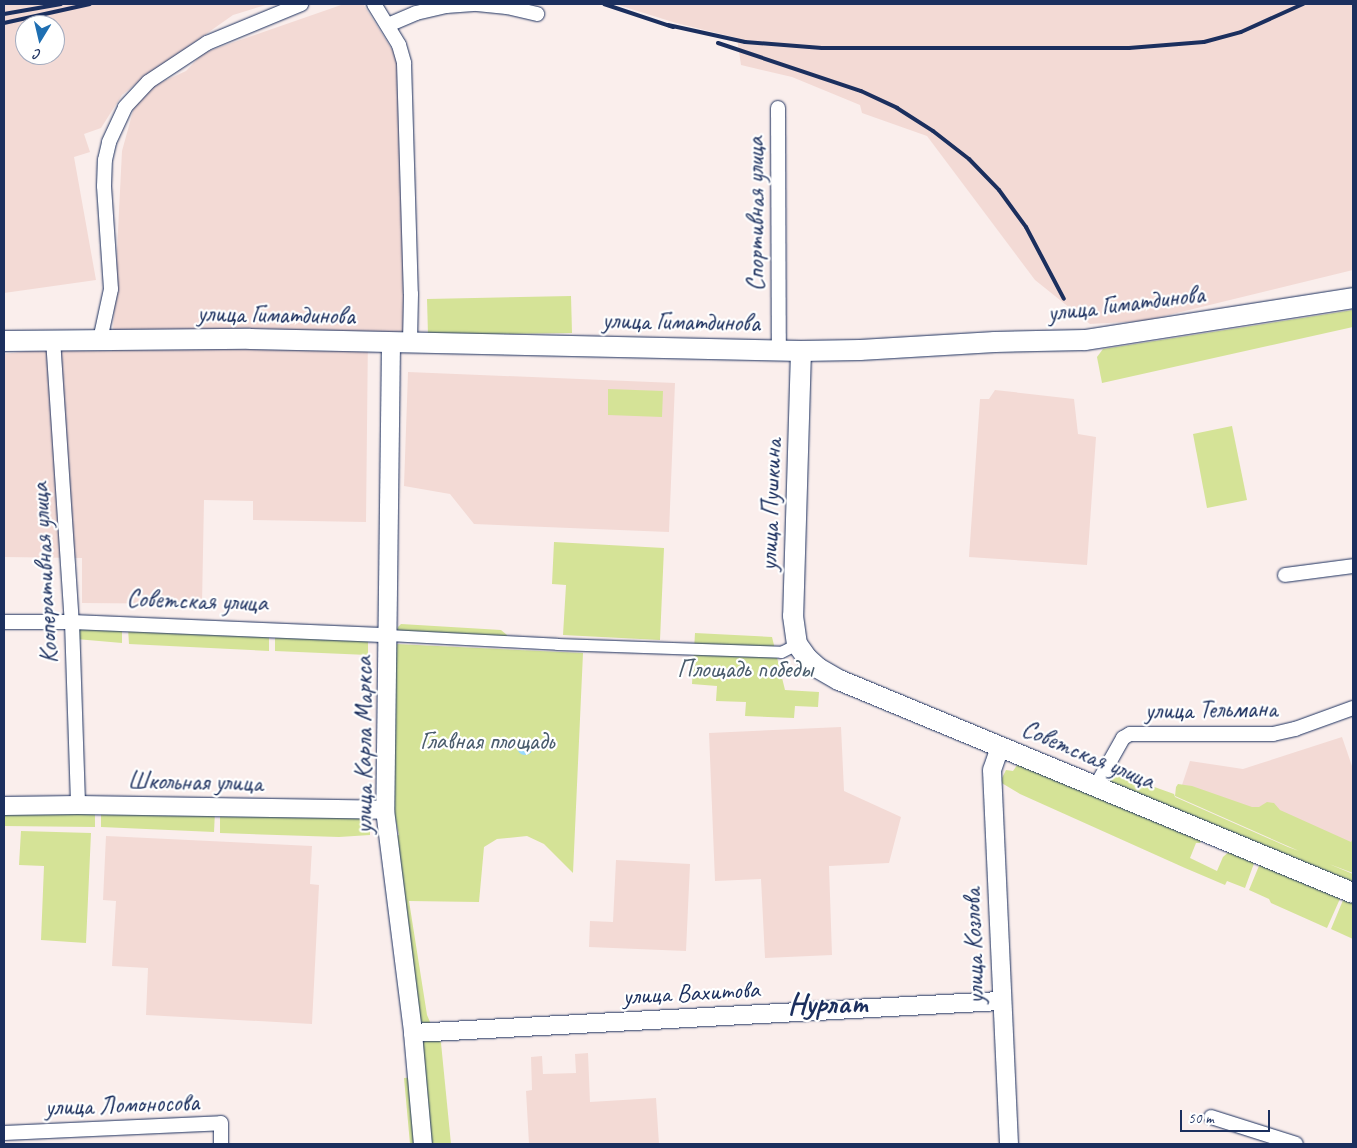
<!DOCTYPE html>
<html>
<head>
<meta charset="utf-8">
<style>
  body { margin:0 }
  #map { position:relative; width:1357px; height:1148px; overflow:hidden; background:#faeeec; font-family:Caveat,sans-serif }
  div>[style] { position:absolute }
  .built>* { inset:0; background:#f3dad5 }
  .green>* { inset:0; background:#d5e397 }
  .water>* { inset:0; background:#9adafc }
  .round { border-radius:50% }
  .roads { filter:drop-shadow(0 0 1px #1b2f5e) drop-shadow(0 0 1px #1b2f5e) }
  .pedestrian>* { height:11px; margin:-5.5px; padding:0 5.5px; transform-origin:5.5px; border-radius:5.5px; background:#fff }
  .minor>* { height:14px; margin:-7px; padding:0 7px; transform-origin:7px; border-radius:7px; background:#fff }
  .tertiary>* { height:18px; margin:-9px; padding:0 9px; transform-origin:9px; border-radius:9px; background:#fff }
  .secondary>* { height:20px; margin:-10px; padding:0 10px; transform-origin:10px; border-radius:10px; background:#fff }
  .rail>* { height:4px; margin:-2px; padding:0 2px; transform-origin:2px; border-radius:2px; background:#1b2f5e }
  span { translate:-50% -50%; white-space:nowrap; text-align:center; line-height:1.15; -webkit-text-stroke:4.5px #fff; paint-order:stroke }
  .street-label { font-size:25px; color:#1b2f5e }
  .park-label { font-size:25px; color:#4a5c6c }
  .district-label { font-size:30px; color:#1b2f5e; font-weight:700 }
  .frame { position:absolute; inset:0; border:5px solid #1b2f5e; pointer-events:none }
  .north { position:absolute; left:15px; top:15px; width:50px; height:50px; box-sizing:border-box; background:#fff; border:1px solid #a4acbf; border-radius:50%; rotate:189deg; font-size:14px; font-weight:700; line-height:20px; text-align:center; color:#1b2f5e }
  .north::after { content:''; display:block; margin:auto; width:18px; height:22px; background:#1f6fb2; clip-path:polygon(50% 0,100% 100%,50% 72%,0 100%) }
  .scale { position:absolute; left:1180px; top:1110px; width:90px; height:22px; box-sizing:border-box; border:2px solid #1b2f5e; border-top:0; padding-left:6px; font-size:15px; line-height:18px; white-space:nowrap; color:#1b2f5e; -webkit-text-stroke:4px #fff; paint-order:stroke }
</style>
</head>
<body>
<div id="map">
  <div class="built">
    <i style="clip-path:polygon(evenodd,4px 4px,269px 4px,233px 15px,138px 82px,122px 95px,101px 128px,84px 134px,90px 152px,74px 157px,96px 280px,4px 293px,4px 4px,25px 25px,55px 25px,55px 55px,25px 55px,25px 25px)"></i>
    <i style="clip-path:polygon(344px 4px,363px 4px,400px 62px,404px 332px,368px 333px,366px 522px,253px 520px,253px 501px,204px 500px,202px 604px,82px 603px,82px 558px,4px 557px,4px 354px,44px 349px,112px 351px,122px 151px,138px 93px,186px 71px,203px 53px)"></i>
    <i style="clip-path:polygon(615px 4px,1353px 4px,1353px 270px,1144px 321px,1090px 324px,1035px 280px,927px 136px,862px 113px,860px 105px,792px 77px,741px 65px,737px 38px,676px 23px)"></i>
    <i style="clip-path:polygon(408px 372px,675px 383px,669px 532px,474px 524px,450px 494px,404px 486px)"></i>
    <i style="clip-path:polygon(995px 390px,1074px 399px,1078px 434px,1096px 437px,1087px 565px,969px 557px,980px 399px,989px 399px)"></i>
    <i style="clip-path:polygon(841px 727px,844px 791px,901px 817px,889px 863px,829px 866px,832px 955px,765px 958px,761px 879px,715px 881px,709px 733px)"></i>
    <i style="clip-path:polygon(1342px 737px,1353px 769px,1353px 855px,1182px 785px,1190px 761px,1243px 769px)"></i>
    <i style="clip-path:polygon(106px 836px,312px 846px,310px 884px,319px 885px,312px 1024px,146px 1015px,148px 968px,112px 966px,116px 901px,103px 900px)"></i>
    <i style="clip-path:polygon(616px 860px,690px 864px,686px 951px,589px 947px,590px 921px,613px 922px)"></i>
    <i style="clip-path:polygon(588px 1053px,590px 1102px,656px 1098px,659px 1144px,529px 1144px,526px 1091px,532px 1090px,531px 1057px,542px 1056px,543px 1074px,576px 1073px,575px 1054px)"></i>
  </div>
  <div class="green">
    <i style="clip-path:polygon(571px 296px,572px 333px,428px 335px,427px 299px)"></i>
    <i style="clip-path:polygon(1353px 310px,1353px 327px,1102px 383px,1097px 357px,1103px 349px)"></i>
    <i style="clip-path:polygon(608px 389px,663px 391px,662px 417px,608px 415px)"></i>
    <i style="clip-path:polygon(1232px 426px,1247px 500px,1207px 508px,1193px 434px)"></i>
    <i style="clip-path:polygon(554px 542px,664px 548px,660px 640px,563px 635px,566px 585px,552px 584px)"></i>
    <i style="clip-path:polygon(401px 624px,501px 630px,507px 635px,506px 638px,397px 631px,398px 627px)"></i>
    <i style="clip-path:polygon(76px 626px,122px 628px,122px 643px,76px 639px)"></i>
    <i style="clip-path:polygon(128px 628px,269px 634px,269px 651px,129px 644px)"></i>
    <i style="clip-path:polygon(695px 633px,772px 637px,785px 690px,819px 692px,818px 707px,795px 706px,794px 718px,745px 716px,746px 702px,716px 701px,717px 686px,692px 684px)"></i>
    <i style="clip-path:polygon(275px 634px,368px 638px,368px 655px,275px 651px)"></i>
    <i style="clip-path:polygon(396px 644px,583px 653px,573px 873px,544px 844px,527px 836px,497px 839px,484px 847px,479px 902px,409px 901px,427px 1015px,433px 1029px,414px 1030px,391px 837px,399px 835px,393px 808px)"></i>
    <i style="clip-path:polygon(1020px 761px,1202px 840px,1200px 843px,1196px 843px,1190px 858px,1217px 871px,1223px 857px,1232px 849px,1256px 858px,1245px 888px,1227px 881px,1225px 885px,1185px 868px,1020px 794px,1000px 782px,1006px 770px,1013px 771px)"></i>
    <i style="clip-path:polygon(1107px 770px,1174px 794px,1175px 797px,1288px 847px,1299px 851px,1175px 796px,1176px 787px,1178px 784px,1192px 786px,1252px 807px,1259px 807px,1267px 802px,1274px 803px,1280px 810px,1351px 842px,1353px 838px,1353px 873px,1329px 864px,1353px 874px,1353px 890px,1098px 785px)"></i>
    <i style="clip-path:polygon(95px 810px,95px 827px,4px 826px,4px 811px)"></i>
    <i style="clip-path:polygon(101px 810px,215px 811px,214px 832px,101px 827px)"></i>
    <i style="clip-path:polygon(220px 813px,370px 814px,370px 835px,339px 837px,220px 833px)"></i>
    <i style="clip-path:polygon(21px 831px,91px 833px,86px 943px,41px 940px,44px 866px,19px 865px)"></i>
    <i style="clip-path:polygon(1261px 861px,1343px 892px,1327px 928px,1271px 903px,1269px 899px,1249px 890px)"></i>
    <i style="clip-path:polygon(1346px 893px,1353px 895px,1353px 939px,1331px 929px)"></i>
    <i style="clip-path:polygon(438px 1036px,441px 1043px,451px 1144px,426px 1144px,415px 1037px)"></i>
    <i style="clip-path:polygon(415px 1077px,421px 1144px,410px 1144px,404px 1078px)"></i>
  </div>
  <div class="water">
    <i class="round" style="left:517px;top:739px;width:16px;height:16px"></i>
  </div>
  <div class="roads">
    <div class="pedestrian">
      <i style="left:388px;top:635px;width:169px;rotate:3deg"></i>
      <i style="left:557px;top:644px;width:224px;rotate:2deg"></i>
      <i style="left:781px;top:652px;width:18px;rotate:-27deg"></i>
    </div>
    <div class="minor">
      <i style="left:374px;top:4px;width:48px;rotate:58.6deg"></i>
      <i style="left:399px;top:45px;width:19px;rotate:74deg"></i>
      <i style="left:404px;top:63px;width:231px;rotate:88.3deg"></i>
      <i style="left:411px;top:294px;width:49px;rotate:91.2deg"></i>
      <i style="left:388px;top:25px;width:30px;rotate:-23deg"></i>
      <i style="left:416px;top:13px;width:31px;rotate:-13deg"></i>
      <i style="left:446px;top:6px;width:31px;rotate:-4deg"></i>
      <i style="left:477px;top:4px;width:30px;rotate:6deg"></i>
      <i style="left:507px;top:7px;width:31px;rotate:13deg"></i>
      <i style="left:778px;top:108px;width:242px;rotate:89.8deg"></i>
      <i style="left:53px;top:339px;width:284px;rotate:86.2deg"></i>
      <i style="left:72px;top:622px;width:183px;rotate:88.1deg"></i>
      <i style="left:100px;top:340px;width:52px;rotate:-77.8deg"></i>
      <i style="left:111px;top:289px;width:103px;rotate:-93.9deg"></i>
      <i style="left:104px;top:186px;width:26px;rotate:-88deg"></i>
      <i style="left:105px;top:160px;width:18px;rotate:-77deg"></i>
      <i style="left:109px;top:142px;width:38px;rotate:-65deg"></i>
      <i style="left:125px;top:107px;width:34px;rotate:-47deg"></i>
      <i style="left:148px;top:82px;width:71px;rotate:-33.5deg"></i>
      <i style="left:207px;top:43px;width:102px;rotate:-22.5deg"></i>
      <i style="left:1285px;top:575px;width:69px;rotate:-7.5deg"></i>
      <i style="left:4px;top:622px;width:68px"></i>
      <i style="left:72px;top:622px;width:316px;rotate:2.4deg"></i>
      <i style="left:1096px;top:786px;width:55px;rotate:-60.6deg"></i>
      <i style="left:1123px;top:738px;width:8px;rotate:-30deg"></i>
      <i style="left:1130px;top:734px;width:143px"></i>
      <i style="left:1273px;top:734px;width:23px;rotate:-13deg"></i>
      <i style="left:1295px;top:729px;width:62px;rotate:-19.9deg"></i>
      <i style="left:1211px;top:1117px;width:89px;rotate:17.6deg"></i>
      <i style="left:4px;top:1133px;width:217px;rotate:-2.6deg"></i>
      <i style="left:221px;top:1123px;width:21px;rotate:90deg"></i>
    </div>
    <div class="tertiary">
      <i style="left:391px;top:343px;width:467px;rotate:90.7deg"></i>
      <i style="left:385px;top:810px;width:225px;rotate:82.8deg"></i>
      <i style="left:413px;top:1033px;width:111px;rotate:84.9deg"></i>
      <i style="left:1000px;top:747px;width:24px;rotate:109deg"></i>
      <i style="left:992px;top:770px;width:374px;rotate:87.4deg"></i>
      <i style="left:4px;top:806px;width:74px;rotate:-0.8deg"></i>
      <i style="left:78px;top:805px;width:307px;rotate:0.9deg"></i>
      <i style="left:413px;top:1033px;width:589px;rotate:-3.12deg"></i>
    </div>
    <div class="secondary">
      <i style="left:4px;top:341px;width:246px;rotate:-0.5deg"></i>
      <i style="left:250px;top:339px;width:551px;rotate:1.25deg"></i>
      <i style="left:801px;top:351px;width:59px;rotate:-1deg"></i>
      <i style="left:860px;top:350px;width:135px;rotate:-3.4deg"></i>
      <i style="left:995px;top:342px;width:90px;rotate:-1.3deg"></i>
      <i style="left:1085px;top:340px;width:271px;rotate:-8.9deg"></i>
      <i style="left:801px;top:351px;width:265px;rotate:91.7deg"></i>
      <i style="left:793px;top:616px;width:28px;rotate:82deg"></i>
      <i style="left:797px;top:644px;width:17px;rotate:54deg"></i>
      <i style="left:807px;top:658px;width:15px;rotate:42deg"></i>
      <i style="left:818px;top:668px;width:24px;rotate:30deg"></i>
      <i style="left:839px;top:680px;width:556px;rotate:22.51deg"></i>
    </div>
  </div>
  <div class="rail">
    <i style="left:604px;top:4px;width:73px;rotate:18.4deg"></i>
    <i style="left:4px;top:14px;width:58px;rotate:-10deg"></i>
    <i style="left:4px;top:23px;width:88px;rotate:-12.5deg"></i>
    <i style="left:668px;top:25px;width:79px;rotate:12.4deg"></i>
    <i style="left:745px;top:42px;width:77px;rotate:4.5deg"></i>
    <i style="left:822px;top:48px;width:307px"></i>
    <i style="left:1129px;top:48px;width:75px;rotate:-4.6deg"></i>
    <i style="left:1204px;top:42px;width:38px;rotate:-15deg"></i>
    <i style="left:1241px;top:32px;width:68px;rotate:-24.3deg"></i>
    <i style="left:718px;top:43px;width:151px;rotate:18.6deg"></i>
    <i style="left:861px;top:91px;width:40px;rotate:25deg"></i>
    <i style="left:897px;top:108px;width:43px;rotate:32.6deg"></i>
    <i style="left:933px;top:131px;width:46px;rotate:37.9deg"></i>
    <i style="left:969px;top:159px;width:43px;rotate:45.9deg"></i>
    <i style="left:999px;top:190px;width:46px;rotate:53.9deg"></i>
    <i style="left:1026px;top:227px;width:81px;rotate:62.2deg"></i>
  </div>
  <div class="street-label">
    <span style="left:756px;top:214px;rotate:-90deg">Спортивная улица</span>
    <span style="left:1126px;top:304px;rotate:-7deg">улица Гиматдинова</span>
    <span style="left:276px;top:315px;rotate:1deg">улица Гиматдинова</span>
    <span style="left:681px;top:322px;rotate:1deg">улица Гиматдинова</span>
    <span style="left:771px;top:505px;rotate:-88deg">улица Пушкина</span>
    <span style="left:45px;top:573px;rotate:-93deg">Кооперативная улица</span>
    <span style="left:197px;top:601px;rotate:2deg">Советская улица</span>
    <span style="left:1211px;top:710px;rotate:-1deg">улица Тельмана</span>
    <span style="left:364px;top:745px;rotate:-90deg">улица Карла Маркса</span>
    <span style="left:1088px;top:755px;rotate:23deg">Советская улица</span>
    <span style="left:195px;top:782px;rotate:1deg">Школьная улица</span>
    <span style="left:974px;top:946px;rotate:-92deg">улица Козлова</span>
    <span style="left:691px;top:993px;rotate:-3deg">улица Вахитова</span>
    <span style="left:122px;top:1105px;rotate:-2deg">улица Ломоносова</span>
  </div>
  <div class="park-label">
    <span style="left:745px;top:669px">Площадь победы</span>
    <span style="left:487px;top:741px">Главная площадь</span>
  </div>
  <div class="district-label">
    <span style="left:828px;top:1003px">Нурлат</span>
  </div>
  <div class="frame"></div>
  <div class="north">С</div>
  <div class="scale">50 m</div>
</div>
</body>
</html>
